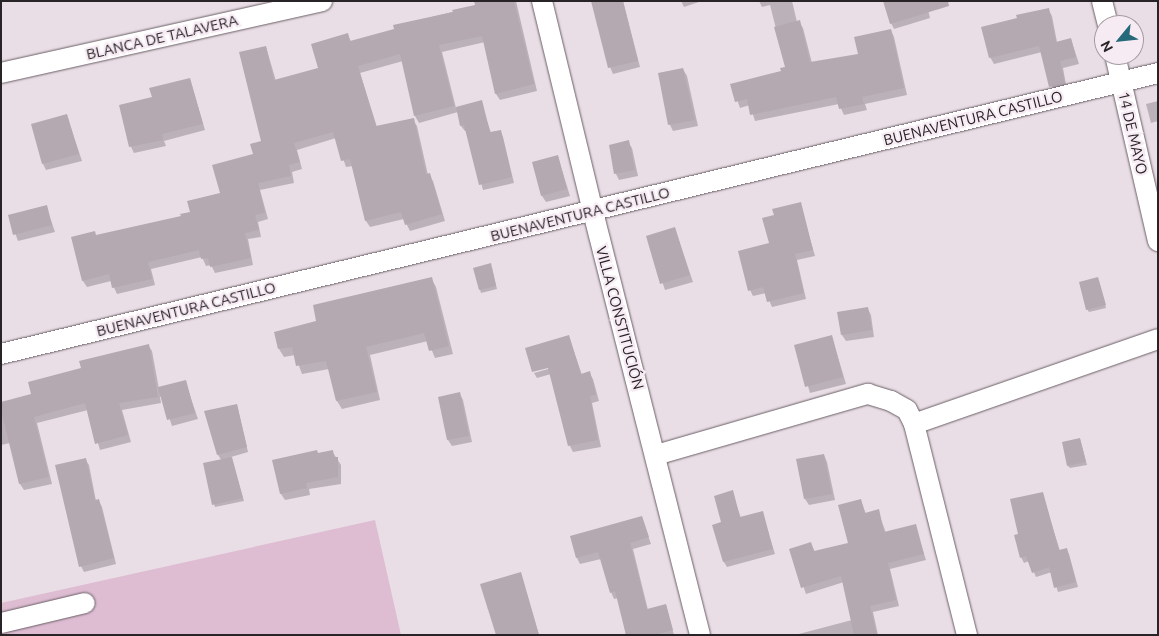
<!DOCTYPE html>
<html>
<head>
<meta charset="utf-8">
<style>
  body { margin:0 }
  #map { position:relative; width:1159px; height:636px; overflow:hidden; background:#eadee6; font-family:Ubuntu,sans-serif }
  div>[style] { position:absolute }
  .green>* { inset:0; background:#debdd3 }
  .shadow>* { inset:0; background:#0003 }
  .building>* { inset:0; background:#b4a9b0 }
  .roads { filter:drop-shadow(0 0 1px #6a5f66) drop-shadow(0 0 1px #6a5f66) }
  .minor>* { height:20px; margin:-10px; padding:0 10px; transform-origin:10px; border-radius:10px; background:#fff }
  span { translate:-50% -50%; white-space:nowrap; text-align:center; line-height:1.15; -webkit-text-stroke:4.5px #f7ebf3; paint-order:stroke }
  .street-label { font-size:15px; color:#282326 }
  .frame { position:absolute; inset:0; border:2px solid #282326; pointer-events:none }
  .north { position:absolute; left:1094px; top:15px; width:50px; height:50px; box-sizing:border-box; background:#f7ebf3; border:1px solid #a49ba1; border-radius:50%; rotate:242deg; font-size:14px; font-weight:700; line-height:20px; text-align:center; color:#282326 }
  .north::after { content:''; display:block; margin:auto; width:18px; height:22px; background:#25697a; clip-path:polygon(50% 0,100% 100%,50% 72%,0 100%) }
</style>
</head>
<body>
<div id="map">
  <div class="green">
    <i style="clip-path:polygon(375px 520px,401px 635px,1px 635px,1px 603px)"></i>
  </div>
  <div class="shadow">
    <i style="clip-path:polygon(476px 1px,516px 1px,537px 91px,500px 100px,496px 94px,485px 42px,442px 52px,456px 108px,481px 102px,491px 133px,500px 131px,503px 137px,514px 183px,483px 190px,467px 131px,465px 131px,461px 126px,458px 112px,419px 123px,415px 116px,403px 61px,360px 73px,377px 127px,413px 120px,417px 126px,428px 175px,433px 181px,445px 221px,410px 231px,404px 219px,370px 227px,366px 221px,353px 166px,346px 167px,336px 138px,297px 150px,302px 169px,292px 172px,294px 183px,260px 190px,268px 219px,258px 222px,261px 237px,248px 239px,253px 265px,215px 273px,211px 265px,206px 266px,202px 257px,151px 269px,155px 285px,117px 294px,111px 281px,87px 287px,83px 281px,96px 236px,183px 217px,191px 213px,221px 194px,254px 155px,262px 142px,266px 47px,276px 81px,320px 69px,348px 35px,351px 42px,396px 30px,395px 26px,477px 6px)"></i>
    <i style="clip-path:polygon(592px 1px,623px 1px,640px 67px,613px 74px,610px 67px)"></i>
    <i style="clip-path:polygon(681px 1px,702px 1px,684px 7px)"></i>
    <i style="clip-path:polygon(759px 1px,792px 1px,797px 22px,799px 22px,803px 28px,812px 63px,859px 55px,891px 30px,894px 37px,907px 95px,865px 104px,867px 110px,844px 115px,839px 104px,755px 121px,750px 105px,740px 108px,732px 85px,782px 72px,786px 68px,770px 5px,762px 7px)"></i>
    <i style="clip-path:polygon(926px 1px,930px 18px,894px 29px,891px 23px)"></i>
    <i style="clip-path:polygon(1048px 9px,1052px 16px,1057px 42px,1071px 39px,1079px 64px,1063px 68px,1067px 90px,1054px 93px,1042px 52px,994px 64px,990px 57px)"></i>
    <i style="clip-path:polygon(683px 69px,687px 76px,698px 126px,673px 131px,670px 125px,659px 74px)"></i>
    <i style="clip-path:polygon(190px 79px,205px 130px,164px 141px,166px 146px,134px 153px,131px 147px,121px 106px,153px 98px)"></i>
    <i style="clip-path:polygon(1158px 101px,1158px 121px,1151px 123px,1146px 104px)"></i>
    <i style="clip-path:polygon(67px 116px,82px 161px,46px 170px,43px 164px)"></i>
    <i style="clip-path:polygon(628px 142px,632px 148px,638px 176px,619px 180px,616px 174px,610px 146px)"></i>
    <i style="clip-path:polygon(558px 157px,570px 196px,546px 202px,542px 196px)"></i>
    <i style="clip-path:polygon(800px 204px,815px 256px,797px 260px,806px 299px,772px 307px,766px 293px,753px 296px,750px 290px,770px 244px,775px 216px)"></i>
    <i style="clip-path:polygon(46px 206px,55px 232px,18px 241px,9px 216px)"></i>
    <i style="clip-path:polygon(675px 229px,693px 282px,665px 290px,647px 237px)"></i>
    <i style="clip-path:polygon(492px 268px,497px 289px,481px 293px,474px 269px)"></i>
    <i style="clip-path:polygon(431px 278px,436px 287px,453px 354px,435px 358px,428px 341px,370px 355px,380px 400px,342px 409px,337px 401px,329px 369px,302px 374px,295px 355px,284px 357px,279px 349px,318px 322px)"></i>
    <i style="clip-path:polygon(1099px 281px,1106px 308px,1089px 312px,1087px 309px)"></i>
    <i style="clip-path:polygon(868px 309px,871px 315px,874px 337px,846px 341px,842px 335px)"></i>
    <i style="clip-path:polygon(569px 337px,582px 375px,589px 373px,593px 379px,599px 401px,592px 403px,601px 447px,573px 452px,570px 446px,551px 374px,537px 378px,534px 373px,555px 367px)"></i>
    <i style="clip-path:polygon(832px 337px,846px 384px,810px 393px,796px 346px)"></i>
    <i style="clip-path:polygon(148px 345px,152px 351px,159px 389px,185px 381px,198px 419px,172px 426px,162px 396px,160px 397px,161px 403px,122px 410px,131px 442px,100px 450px,88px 410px,37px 423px,52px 484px,24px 490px,20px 484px,10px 443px,1px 445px,1px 403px,32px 395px,83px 369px)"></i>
    <i style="clip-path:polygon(460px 394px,463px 400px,472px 442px,452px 446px,448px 440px,439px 398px)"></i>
    <i style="clip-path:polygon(237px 405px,248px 452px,231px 457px,244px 501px,215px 507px,214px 504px,222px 461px,218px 455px)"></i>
    <i style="clip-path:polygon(1080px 439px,1087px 465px,1070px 468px,1068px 466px)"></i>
    <i style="clip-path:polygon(332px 451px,341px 465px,341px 484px,309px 489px,310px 495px,285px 500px,281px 494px,274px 461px)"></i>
    <i style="clip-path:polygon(824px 455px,827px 462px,835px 500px,809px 505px,805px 499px)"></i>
    <i style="clip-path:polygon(85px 459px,89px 465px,96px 501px,99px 501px,102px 507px,116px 564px,84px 572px,81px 566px)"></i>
    <i style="clip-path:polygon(732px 492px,741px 518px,762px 512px,775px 554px,727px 567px,724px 562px,723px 523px)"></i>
    <i style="clip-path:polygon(1042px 493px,1060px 551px,1066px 549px,1069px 554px,1078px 587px,1058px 592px,1052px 572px,1036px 577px,1029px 561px,1024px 563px,1021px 557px,1019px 534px)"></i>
    <i style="clip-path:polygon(861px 501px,866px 514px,878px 511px,886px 533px,915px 526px,926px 560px,890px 569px,899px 606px,873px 612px,878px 635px,795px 635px,852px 620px,844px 582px,806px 594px,791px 550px,811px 544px,815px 552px,849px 544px)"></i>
    <i style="clip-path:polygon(642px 518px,651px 544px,633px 549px,648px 610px,666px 605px,674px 635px,626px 635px,618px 598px,614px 599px,611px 592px,601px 559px,580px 564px,577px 558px,571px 537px)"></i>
    <i style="clip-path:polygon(521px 574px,539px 635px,497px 635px)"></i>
  </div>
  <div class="building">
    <i style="clip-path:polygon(474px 1px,514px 1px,534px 84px,495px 94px,482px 36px,439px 45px,454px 106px,414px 116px,400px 54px,358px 66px,376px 126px,414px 118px,426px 174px,430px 173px,442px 214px,405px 225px,401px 212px,365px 221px,350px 159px,341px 161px,333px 132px,294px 143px,300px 162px,289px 165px,291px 176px,258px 183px,265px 213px,255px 215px,259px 230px,245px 233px,251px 258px,210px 267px,208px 258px,201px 259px,199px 250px,148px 262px,152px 279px,112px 288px,109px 274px,82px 281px,71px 237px,95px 231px,96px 235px,181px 216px,180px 214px,190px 212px,187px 201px,220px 193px,212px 165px,253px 154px,250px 144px,261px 141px,239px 52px,266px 46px,274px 80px,318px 68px,311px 44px,348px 33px,350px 41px,394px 29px,393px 25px,453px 12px,452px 10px,475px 5px)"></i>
    <i style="clip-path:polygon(591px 1px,623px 1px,638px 61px,608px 68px)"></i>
    <i style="clip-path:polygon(883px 1px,948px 1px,949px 6px,890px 24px)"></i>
    <i style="clip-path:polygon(1049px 8px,1056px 42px,1071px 38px,1076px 57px,1060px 61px,1065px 83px,1049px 87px,1039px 46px,989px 58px,981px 27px,1017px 18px,1016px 15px)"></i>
    <i style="clip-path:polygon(800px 20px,810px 62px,858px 54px,854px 37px,891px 29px,904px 88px,862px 97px,864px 104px,839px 109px,836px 97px,750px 115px,747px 99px,735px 102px,730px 84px,781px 71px,780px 68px,785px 67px,774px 27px)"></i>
    <i style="clip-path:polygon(683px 68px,695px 120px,668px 125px,658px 73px)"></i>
    <i style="clip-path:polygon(190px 78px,203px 124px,162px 134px,163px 140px,129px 147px,119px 105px,152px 97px,149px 88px)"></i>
    <i style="clip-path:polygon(482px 100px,490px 132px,501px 130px,512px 177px,479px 185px,464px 125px,460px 126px,456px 107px)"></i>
    <i style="clip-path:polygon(67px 114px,79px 154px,42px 164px,31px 124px)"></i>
    <i style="clip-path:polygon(629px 140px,635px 170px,614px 174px,609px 145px)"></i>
    <i style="clip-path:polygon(558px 155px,567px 189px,541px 196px,532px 162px)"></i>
    <i style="clip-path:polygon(801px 202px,813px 250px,795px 254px,804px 293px,767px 302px,763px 287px,748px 291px,738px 251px,769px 243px,762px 218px,774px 215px,772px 209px)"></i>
    <i style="clip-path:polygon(47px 205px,52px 225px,13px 235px,8px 215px)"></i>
    <i style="clip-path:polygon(675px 227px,690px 275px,660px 284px,646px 236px)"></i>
    <i style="clip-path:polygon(491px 263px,496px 286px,479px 290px,473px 268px)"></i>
    <i style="clip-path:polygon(432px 277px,449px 346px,429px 351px,424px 333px,366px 347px,377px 392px,336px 401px,326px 361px,296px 366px,292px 347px,278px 349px,274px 332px,316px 321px,313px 305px)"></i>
    <i style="clip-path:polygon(1098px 277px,1106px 305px,1086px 310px,1079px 282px)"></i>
    <i style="clip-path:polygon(868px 307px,872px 330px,841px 335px,837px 312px)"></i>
    <i style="clip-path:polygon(569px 335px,581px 374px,590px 371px,596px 395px,590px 396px,598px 440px,568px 446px,548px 368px,532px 372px,525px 348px)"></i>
    <i style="clip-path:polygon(832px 335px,843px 377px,805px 387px,794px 345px)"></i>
    <i style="clip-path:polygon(149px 344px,158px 397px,119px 403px,128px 435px,95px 444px,85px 403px,34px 417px,49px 477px,19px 484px,1px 410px,1px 402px,31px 394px,28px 382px,81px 368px,79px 361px)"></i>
    <i style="clip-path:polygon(186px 380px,195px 413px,167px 420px,158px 387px)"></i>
    <i style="clip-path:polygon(460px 392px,469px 436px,447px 440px,438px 397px)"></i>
    <i style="clip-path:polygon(237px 404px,247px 447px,217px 455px,204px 411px)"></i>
    <i style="clip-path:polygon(1080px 438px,1086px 462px,1067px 466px,1062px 442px)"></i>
    <i style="clip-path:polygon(317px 450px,318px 453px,333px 450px,334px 457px,338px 457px,338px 477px,306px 483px,307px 488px,280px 494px,272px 460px)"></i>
    <i style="clip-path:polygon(824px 454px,832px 494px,804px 499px,796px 459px)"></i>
    <i style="clip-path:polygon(232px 457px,243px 498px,212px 505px,203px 463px)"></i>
    <i style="clip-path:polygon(86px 458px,95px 500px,99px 499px,114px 558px,79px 567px,55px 465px)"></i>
    <i style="clip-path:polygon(733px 490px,740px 517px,763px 511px,773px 549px,723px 562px,712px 525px,721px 522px,714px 496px)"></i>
    <i style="clip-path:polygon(1043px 492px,1059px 550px,1067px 548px,1076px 582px,1054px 588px,1049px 567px,1032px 573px,1026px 556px,1020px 558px,1014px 535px,1018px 534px,1010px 499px)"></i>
    <i style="clip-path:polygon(861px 499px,865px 513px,879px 509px,884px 532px,916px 524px,924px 554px,888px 563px,896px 600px,870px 606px,877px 635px,854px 635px,841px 576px,801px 588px,789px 549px,811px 542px,814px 551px,848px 543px,838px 505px)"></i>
    <i style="clip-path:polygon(642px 516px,649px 537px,630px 543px,647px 609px,666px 604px,673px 630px,655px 635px,626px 635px,615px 591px,610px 593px,598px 552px,576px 558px,570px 536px)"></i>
    <i style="clip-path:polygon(521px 572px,539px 635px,496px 635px,480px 584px)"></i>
  </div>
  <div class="roads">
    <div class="minor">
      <i style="left:542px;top:1px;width:217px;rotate:76.4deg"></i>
      <i style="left:593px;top:212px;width:436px;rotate:75.8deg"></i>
      <i style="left:1102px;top:1px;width:25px;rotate:76deg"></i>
      <i style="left:1115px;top:55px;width:191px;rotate:77deg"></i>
      <i style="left:1px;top:73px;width:329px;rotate:-12.6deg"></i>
      <i style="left:1px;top:354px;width:1191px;rotate:-13.65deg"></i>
      <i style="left:914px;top:424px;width:218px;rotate:75.9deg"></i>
      <i style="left:656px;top:455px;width:221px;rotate:-16.1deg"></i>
      <i style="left:868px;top:394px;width:24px;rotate:17deg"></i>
      <i style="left:891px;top:401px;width:18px;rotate:29deg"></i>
      <i style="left:907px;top:410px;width:16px;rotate:63deg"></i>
      <i style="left:914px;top:424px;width:258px;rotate:-19.2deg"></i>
      <i style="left:1px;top:623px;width:86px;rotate:-13.4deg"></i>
    </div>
  </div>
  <div class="street-label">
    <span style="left:162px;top:37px;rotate:-13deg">BLANCA DE TALAVERA</span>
    <span style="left:973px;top:118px;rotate:-14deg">BUENAVENTURA CASTILLO</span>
    <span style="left:1133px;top:133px;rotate:77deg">14 DE MAYO</span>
    <span style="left:580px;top:214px;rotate:-14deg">BUENAVENTURA CASTILLO</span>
    <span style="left:186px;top:309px;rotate:-14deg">BUENAVENTURA CASTILLO</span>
    <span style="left:620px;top:318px;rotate:75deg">VILLA CONSTITUCIÓN</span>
  </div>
  <div class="frame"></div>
  <div class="north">N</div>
</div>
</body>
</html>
